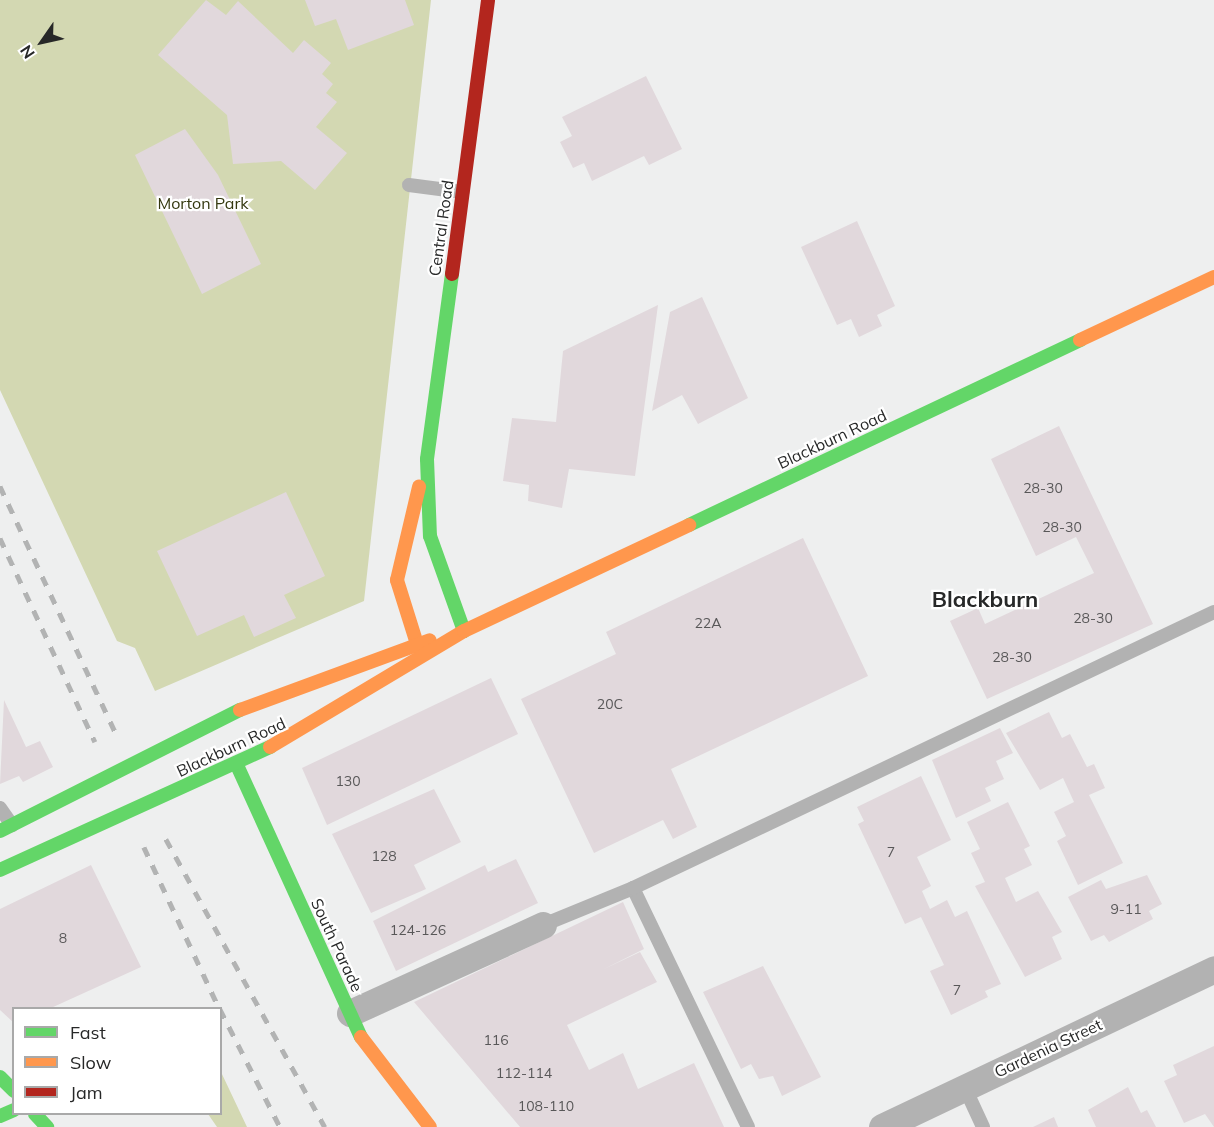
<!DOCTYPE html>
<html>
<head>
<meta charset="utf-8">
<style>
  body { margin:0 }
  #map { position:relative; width:1214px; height:1127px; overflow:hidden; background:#eeefef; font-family:Mulish,sans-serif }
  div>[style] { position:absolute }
  .green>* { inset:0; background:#d3d8b2 }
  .building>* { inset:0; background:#e1d8dc }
  .lane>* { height:14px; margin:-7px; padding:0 7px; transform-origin:7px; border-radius:7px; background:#b2b2b2 }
  .street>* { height:27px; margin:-13.5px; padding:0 13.5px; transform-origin:13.5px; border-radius:13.5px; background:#b2b2b2 }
  .fast>* { height:14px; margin:-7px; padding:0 7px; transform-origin:7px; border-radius:7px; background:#63d668 }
  .slow>* { height:14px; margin:-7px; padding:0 7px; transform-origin:7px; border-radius:7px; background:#ff974d }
  .jam>* { height:14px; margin:-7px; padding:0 7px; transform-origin:7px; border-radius:7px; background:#b3261e }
  .rail>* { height:4.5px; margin-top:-2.25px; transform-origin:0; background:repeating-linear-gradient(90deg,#b2b3b3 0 10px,transparent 0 20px) }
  span { translate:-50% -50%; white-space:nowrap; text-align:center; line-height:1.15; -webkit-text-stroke:4.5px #fff; paint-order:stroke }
  .number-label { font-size:14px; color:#585758 }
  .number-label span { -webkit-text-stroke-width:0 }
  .park-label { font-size:16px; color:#34380f }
  .street-label { font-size:16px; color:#272828 }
  .district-label { font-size:22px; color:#272828; font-weight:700 }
  .legend { position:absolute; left:12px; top:1007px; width:210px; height:108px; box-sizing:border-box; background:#fff; border:2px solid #a9a9a9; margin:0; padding:8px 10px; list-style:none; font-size:18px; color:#272828 }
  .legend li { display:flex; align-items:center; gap:12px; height:30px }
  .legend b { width:30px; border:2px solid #a9a9a9 }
  .north { position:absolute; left:12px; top:12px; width:60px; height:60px; -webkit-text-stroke:4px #fff; paint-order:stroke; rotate:236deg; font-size:16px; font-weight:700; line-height:24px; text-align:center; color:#272828 }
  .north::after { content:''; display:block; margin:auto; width:21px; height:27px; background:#272828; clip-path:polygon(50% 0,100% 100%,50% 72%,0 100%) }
</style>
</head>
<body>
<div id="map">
  <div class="green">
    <i style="clip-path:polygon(0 0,431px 0,364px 601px,155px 691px,135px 648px,117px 641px,0 390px)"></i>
    <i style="clip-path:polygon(221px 1072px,247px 1127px,217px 1127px,208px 1114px,220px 1114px)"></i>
  </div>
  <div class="building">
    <i style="clip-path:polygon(206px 0,226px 15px,238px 1px,293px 53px,304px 40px,331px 63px,322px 74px,333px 84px,326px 93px,337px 102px,316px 127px,347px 153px,315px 190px,281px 161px,233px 164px,227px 115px,158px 55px)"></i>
    <i style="clip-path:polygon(305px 0,405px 0,414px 25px,348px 50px,336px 19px,315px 26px)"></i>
    <i style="clip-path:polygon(646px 76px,682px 149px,649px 165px,644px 156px,592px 181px,584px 163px,573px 168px,560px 142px,572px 136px,562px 117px)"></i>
    <i style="clip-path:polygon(185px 129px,218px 175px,261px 264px,202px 294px,135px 155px)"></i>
    <i style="clip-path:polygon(857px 221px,895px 306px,877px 315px,882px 326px,859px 337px,851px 319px,837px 325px,801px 247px)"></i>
    <i style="clip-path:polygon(702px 297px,748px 398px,698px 424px,682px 395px,652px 411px,670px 312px)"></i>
    <i style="clip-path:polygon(658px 305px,635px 476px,569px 469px,562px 508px,528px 501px,529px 485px,503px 481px,512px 418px,556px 422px,563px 351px)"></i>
    <i style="clip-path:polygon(1059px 426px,1153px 624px,987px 699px,950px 621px,978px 608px,985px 624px,1094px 573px,1076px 537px,1036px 556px,991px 459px)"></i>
    <i style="clip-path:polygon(286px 492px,325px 576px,284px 595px,296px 618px,254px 637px,244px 615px,197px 636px,157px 551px)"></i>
    <i style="clip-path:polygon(803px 538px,868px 676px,671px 769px,697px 827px,673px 839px,663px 820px,594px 853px,521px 699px,616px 654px,606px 632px)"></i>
    <i style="clip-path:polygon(491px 678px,518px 734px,327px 825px,302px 768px)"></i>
    <i style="clip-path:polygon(4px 700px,26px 747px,40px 741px,53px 767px,23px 782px,19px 776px,0 784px)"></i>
    <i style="clip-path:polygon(1049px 712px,1062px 738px,1070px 734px,1087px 767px,1094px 764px,1105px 788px,1089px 795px,1123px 863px,1078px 885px,1057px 841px,1066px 836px,1054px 812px,1074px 802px,1063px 778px,1040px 790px,1006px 733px)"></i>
    <i style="clip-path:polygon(1000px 728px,1013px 753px,996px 761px,1004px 779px,985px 788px,991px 801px,956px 818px,932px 760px)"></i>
    <i style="clip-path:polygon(921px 776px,951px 840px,917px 857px,931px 886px,922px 891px,930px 909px,947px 900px,955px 917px,967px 911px,1001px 984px,985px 991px,988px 997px,951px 1015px,930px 971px,944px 965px,921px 917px,905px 924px,858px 824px,864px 821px,857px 807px)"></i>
    <i style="clip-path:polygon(434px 789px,461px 842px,414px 865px,426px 889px,371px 913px,332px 834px)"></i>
    <i style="clip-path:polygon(1008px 802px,1030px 846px,1024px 849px,1032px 865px,1005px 878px,1016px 902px,1038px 891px,1062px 932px,1052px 937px,1062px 959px,1025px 977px,975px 886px,985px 882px,971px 853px,980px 849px,967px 822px)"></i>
    <i style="clip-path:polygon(516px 859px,538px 903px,396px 971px,373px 921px,485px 865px,488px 872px)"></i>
    <i style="clip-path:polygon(91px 865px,141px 967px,51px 1008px,14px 1008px,14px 1023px,0 1010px,0 909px)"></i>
    <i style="clip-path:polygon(1147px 875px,1162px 904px,1149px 911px,1153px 919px,1109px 942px,1104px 935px,1091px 941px,1068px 897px,1101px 880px,1106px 889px)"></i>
    <i style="clip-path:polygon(623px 902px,644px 949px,604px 969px,640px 952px,657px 982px,567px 1025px,589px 1070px,623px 1053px,638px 1089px,694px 1063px,724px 1127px,520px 1127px,414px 1002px)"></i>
    <i style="clip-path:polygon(763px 966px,821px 1077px,782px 1096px,773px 1076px,759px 1079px,751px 1064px,741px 1069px,703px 992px)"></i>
    <i style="clip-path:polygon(1214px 1046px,1214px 1127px,1205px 1114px,1184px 1123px,1164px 1081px,1177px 1075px,1173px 1065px)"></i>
    <i style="clip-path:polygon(1128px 1087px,1141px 1113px,1147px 1110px,1156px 1127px,1096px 1127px,1088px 1110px)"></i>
    <i style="clip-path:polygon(1054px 1117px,1058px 1127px,1033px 1127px)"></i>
  </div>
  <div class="lane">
    <i style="left:409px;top:185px;width:54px;rotate:7.4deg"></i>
    <i style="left:0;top:808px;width:21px;rotate:55deg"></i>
    <i style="left:633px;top:888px;width:265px;rotate:64.3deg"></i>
    <i style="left:543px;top:925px;width:97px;rotate:-22.3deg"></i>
    <i style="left:633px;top:888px;width:643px;rotate:-25.41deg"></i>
    <i style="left:965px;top:1088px;width:43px;rotate:65.2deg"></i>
  </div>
  <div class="street">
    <i style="left:350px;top:1013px;width:212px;rotate:-24.5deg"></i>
    <i style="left:882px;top:1127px;width:368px;rotate:-25.4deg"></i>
  </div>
  <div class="fast">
    <i style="left:452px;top:274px;width:187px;rotate:97.7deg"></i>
    <i style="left:427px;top:459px;width:77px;rotate:87.8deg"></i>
    <i style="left:430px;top:536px;width:101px;rotate:70.3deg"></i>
    <i style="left:689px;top:525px;width:433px;rotate:-25.3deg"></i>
    <i style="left:236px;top:763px;width:301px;rotate:65.5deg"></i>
    <i style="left:0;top:831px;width:269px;rotate:-26.8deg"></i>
    <i style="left:0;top:870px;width:297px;rotate:-24.5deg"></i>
    <i style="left:0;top:1077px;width:20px;rotate:45deg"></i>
    <i style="left:35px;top:1114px;width:18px;rotate:47deg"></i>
    <i style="left:0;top:1116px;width:15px;rotate:-23deg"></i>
  </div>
  <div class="slow">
    <i style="left:1080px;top:340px;width:148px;rotate:-25.2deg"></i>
    <i style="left:417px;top:644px;width:67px;rotate:-107.4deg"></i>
    <i style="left:397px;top:580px;width:96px;rotate:-76.7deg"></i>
    <i style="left:240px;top:710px;width:202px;rotate:-20.2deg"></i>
    <i style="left:270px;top:747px;width:226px;rotate:-30.9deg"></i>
    <i style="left:464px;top:631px;width:249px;rotate:-25.2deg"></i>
    <i style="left:361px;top:1037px;width:113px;rotate:52.5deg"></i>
  </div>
  <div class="jam">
    <i style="left:452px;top:274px;width:276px;rotate:-82.5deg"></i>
  </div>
  <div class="rail">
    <i style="left:0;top:486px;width:272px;rotate:64.9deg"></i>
    <i style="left:0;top:538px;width:225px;rotate:65deg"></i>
    <i style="left:166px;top:839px;width:329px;rotate:61.1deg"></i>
    <i style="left:144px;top:847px;width:178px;rotate:65deg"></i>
    <i style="left:220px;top:1009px;width:132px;rotate:63deg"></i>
  </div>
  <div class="number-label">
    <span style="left:1043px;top:488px">28-30</span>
    <span style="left:1062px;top:527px">28-30</span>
    <span style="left:1093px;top:618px">28-30</span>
    <span style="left:708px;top:623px">22A</span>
    <span style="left:1012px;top:657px">28-30</span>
    <span style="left:610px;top:704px">20C</span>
    <span style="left:348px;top:781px">130</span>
    <span style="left:891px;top:852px">7</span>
    <span style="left:384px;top:856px">128</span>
    <span style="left:1126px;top:909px">9-11</span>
    <span style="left:418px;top:930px">124-126</span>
    <span style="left:63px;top:938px">8</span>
    <span style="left:957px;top:990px">7</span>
    <span style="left:496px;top:1040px">116</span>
    <span style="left:524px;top:1073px">112-114</span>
    <span style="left:546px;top:1106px">108-110</span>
  </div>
  <div class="park-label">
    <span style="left:203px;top:203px">Morton Park</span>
  </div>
  <div class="street-label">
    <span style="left:441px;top:228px;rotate:-82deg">Central Road</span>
    <span style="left:832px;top:439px;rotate:-25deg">Blackburn Road</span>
    <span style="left:231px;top:747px;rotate:-25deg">Blackburn Road</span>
    <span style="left:337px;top:945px;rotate:65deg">South Parade</span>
    <span style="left:1048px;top:1048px;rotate:-25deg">Gardenia Street</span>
  </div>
  <div class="district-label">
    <span style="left:985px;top:600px">Blackburn</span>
  </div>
  <ul class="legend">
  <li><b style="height:8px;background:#63d668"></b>Fast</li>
  <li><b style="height:8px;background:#ff974d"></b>Slow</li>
  <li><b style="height:8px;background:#b3261e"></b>Jam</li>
  </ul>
  <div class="north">N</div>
</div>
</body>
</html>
